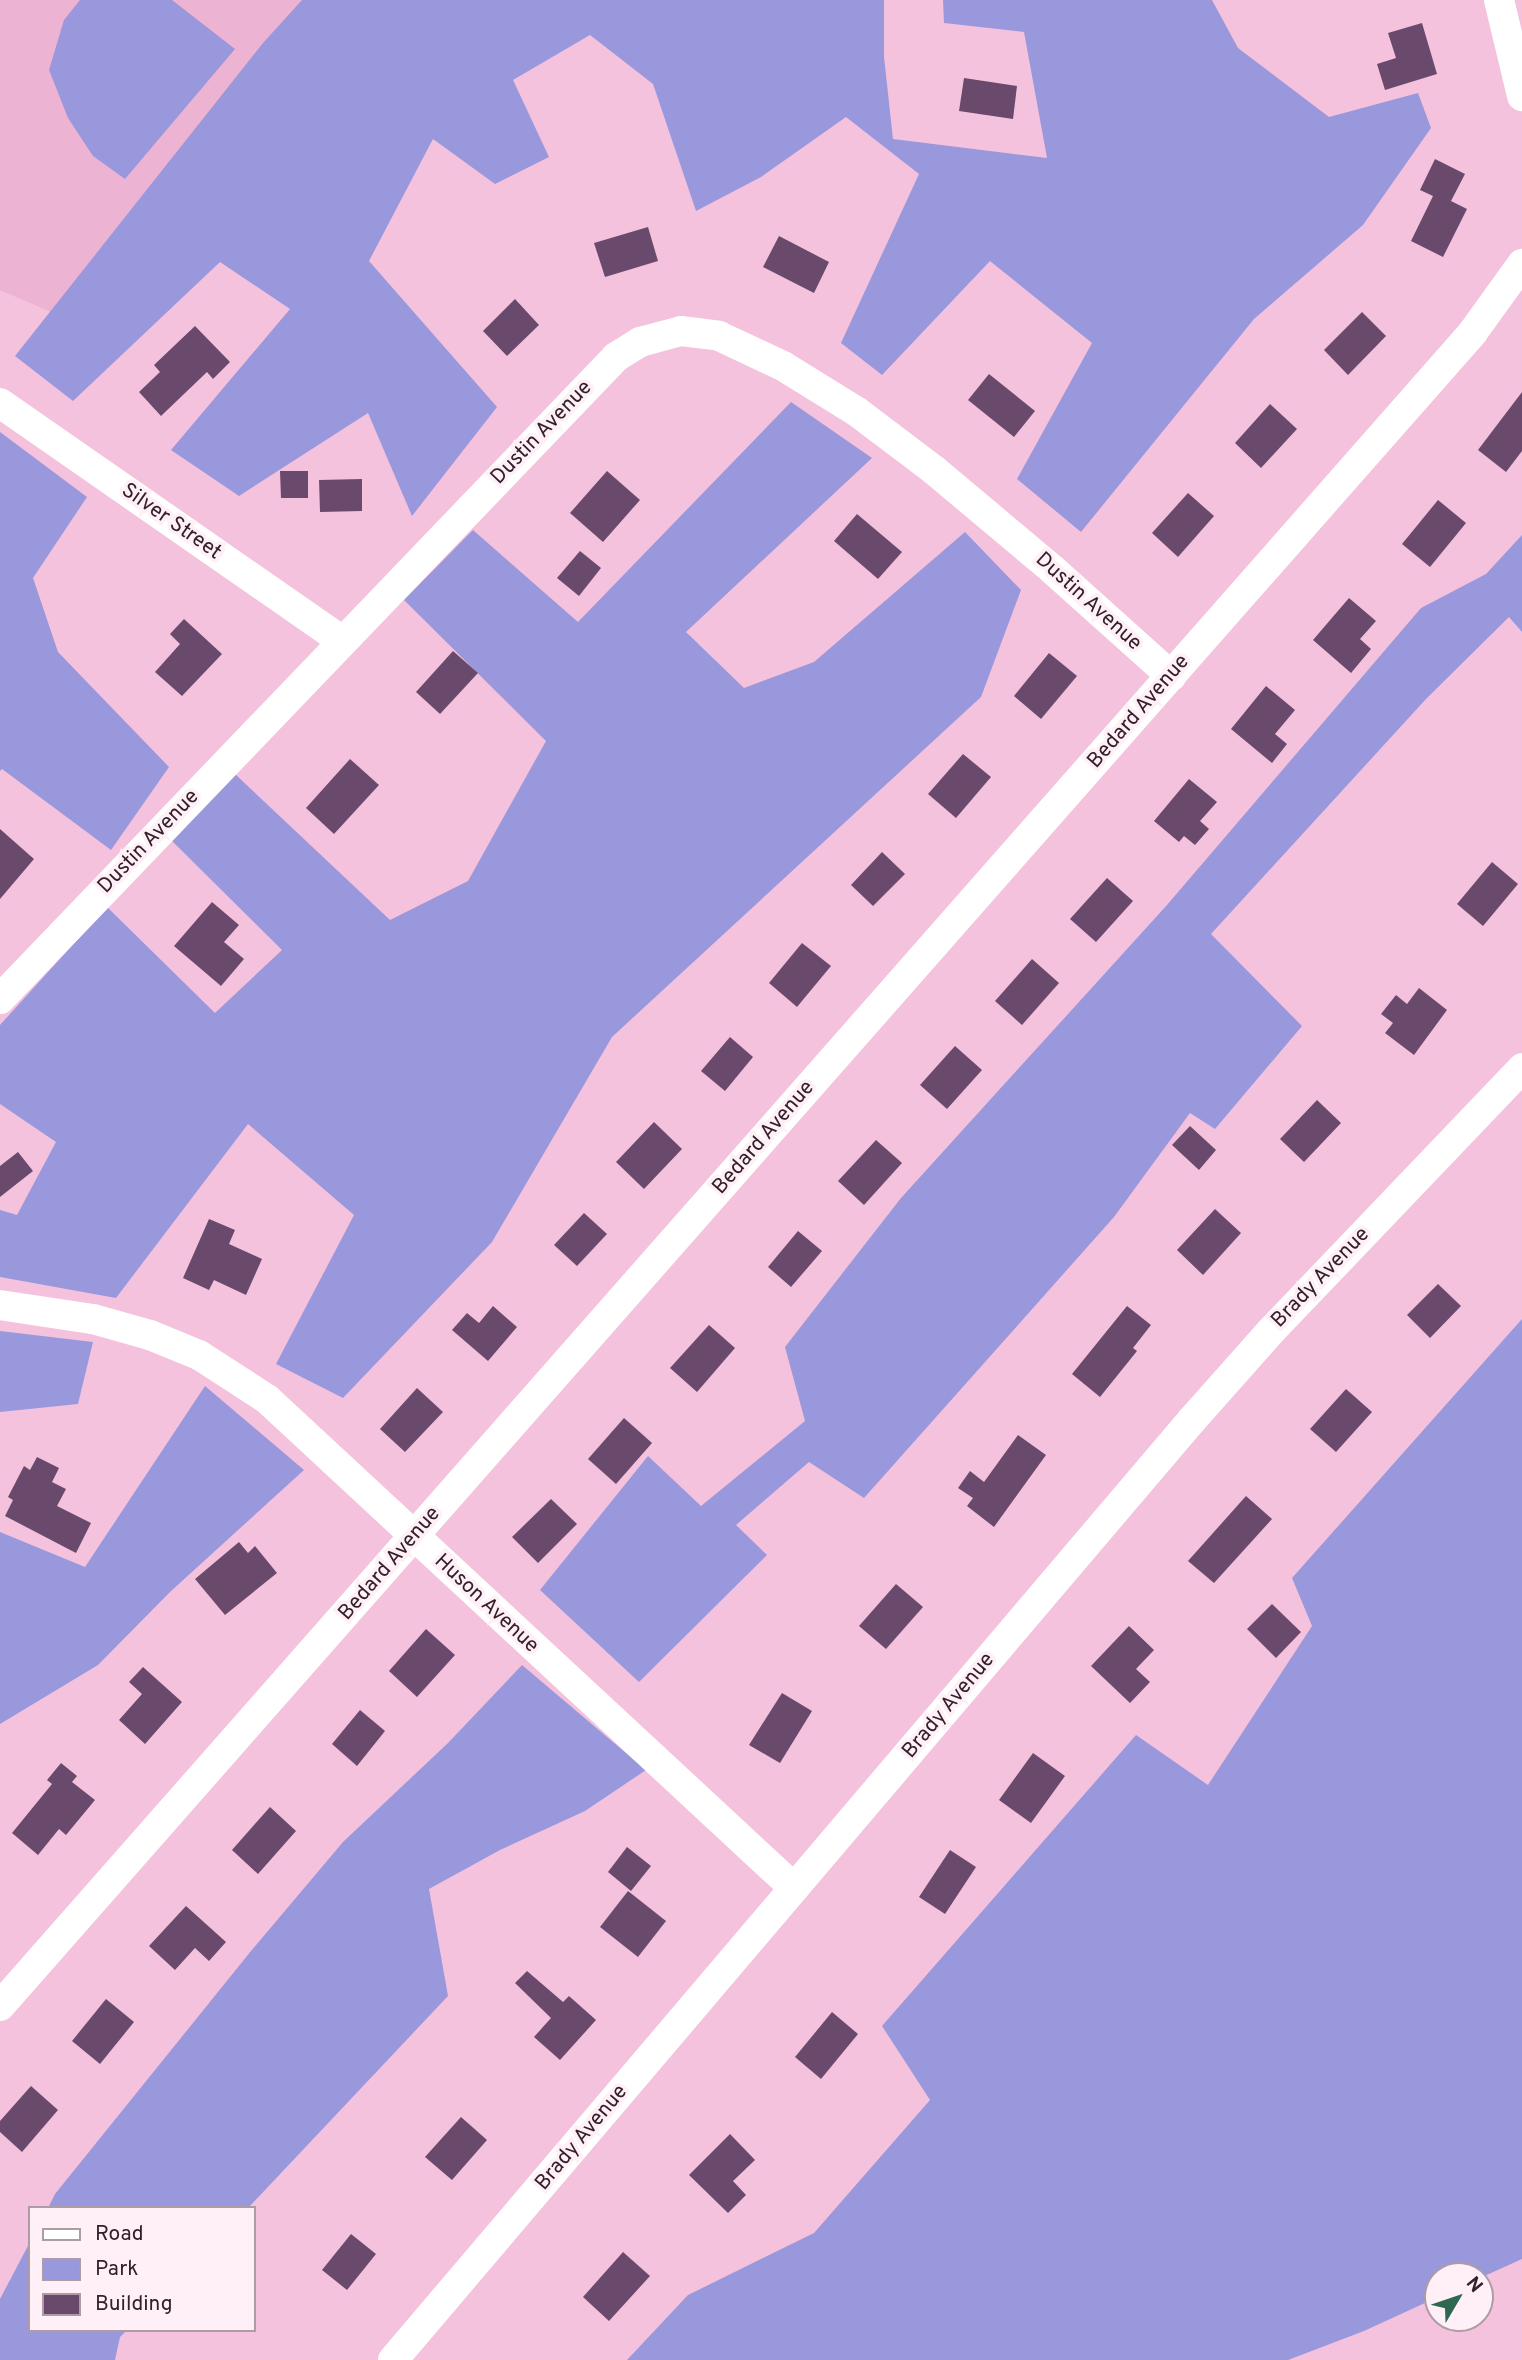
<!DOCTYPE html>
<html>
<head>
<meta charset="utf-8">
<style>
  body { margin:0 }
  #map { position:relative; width:1522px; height:2360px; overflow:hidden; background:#f4c2dd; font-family:Overpass,sans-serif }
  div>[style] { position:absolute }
  .built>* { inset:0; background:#edb3d3 }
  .green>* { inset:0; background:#9998dc }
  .building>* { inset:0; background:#6a4a6c }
  .minor>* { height:30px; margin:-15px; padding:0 15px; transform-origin:15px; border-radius:15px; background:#fff }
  span { translate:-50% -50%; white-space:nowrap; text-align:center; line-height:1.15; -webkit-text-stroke:7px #ffeff7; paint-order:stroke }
  .street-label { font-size:21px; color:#33202b }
  .legend { position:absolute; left:28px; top:2206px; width:228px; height:126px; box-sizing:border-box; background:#ffeff7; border:2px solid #ad9ca5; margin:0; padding:9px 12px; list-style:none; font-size:21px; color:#33202b }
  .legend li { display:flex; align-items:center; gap:14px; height:35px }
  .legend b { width:35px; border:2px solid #ad9ca5 }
  .north { position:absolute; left:1424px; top:2262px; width:70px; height:70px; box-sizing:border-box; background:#ffeff7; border:2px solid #ad9ca5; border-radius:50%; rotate:51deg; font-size:19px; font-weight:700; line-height:28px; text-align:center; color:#33202b }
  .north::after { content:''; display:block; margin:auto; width:24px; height:32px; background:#2f6851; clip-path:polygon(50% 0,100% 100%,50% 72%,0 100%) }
</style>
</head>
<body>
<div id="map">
  <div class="built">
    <i style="clip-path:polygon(0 0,347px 0,81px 325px,0 290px)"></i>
  </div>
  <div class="green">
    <i style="clip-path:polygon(80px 0,172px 0,235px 49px,125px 179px,93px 156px,68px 118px,49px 70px,64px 20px)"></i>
    <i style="clip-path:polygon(302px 0,884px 0,884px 57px,893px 139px,1047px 158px,1024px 32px,944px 23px,943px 0,1212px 0,1238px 48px,1329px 117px,1418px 93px,1431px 128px,1363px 225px,1254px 319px,1081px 532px,1017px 479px,1092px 343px,990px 261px,882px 375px,841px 343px,919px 174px,846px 117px,761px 177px,696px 211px,653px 84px,590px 35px,513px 80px,549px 157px,495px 184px,433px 139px,369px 261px,497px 407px,412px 516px,368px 413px,239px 496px,171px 450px,290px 309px,220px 262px,73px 401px,15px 356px,263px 43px)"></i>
    <i style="clip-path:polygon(791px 402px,872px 458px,686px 632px,744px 688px,814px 662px,965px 532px,1021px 590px,981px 697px,612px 1037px,492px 1242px,343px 1398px,276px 1364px,354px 1215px,248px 1124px,116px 1298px,0 1277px,0 1210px,17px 1215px,56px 1142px,0 1104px,0 1025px,107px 907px,215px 1013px,282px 950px,171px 840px,235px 774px,390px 920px,468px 881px,546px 741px,404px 600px,473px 530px,578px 622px)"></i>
    <i style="clip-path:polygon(0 432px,87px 497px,33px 578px,58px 652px,169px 767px,111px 850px,2px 769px,0 771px)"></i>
    <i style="clip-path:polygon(1522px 535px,1522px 632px,1509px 617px,1426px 699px,1211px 934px,1302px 1026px,1215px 1129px,1190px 1113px,1114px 1217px,864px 1498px,809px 1462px,736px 1525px,767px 1555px,639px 1682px,540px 1590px,648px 1456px,701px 1506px,805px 1421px,785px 1347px,901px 1198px,1167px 905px,1421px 608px,1486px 574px)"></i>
    <i style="clip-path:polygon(1522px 1319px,1522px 2259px,1480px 2278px,1438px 2276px,1438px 2297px,1364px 2331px,1288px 2360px,627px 2360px,688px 2295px,814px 2233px,930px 2100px,882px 2026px,1136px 1735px,1208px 1785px,1312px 1626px,1292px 1578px)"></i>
    <i style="clip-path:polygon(0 1331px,93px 1342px,78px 1404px,0 1412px)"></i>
    <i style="clip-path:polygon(205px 1386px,304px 1470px,170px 1592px,98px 1665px,0 1724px,0 1532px,85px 1567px)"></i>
    <i style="clip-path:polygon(522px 1665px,646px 1770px,585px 1811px,500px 1850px,429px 1889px,448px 1996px,248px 2208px,48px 2208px,55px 2194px,251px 1951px,343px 1842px,448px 1743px)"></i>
    <i style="clip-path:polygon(30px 2242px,30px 2330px,127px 2330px,120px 2337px,115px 2360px,0 2360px,0 2299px)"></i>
  </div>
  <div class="building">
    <i style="clip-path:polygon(1422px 23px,1437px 74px,1385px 90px,1377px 64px,1396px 58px,1388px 33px)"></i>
    <i style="clip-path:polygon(964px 78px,1017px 86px,1013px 119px,959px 111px)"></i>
    <i style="clip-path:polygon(1435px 159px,1465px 174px,1451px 201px,1467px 209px,1443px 257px,1411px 241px,1433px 196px,1420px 190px)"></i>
    <i style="clip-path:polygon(648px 227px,658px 261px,605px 277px,594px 243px)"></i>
    <i style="clip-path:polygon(779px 236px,829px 262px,814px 293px,763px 267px)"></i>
    <i style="clip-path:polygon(515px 299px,539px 325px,507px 356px,483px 331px)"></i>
    <i style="clip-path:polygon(1362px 312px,1386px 336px,1348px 375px,1324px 350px)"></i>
    <i style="clip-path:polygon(195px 326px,230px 362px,213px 379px,207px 372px,161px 416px,139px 392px,160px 372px,154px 365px)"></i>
    <i style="clip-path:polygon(989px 374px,1035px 411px,1014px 437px,968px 400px)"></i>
    <i style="clip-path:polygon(1522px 392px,1522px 451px,1506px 472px,1478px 450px)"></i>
    <i style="clip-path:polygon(1270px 404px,1297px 429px,1261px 468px,1235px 443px)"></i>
    <i style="clip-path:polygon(280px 471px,308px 471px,308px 498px,281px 498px)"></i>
    <i style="clip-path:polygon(607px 471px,640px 500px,603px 542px,570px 513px)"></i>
    <i style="clip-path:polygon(362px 479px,362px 511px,320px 512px,319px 480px)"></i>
    <i style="clip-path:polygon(1188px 493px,1214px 516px,1178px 557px,1152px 533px)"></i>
    <i style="clip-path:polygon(1438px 500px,1466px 523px,1430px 567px,1402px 544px)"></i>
    <i style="clip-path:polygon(857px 514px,902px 552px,878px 579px,834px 541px)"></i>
    <i style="clip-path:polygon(580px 551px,601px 568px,579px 596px,557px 578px)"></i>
    <i style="clip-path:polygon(1349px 598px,1376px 621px,1360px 639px,1371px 649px,1351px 673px,1313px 640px)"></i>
    <i style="clip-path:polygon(184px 619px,222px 654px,182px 696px,155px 672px,180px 644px,170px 634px)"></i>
    <i style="clip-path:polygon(453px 651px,478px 673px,440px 714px,416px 692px)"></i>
    <i style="clip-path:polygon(1049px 653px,1077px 676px,1041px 719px,1014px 696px)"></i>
    <i style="clip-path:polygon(1266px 686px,1295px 710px,1275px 734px,1287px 744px,1272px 763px,1231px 729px)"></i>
    <i style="clip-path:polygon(963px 754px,991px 777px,956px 818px,928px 794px)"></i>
    <i style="clip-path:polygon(350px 759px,379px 785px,334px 834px,306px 808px)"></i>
    <i style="clip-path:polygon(1189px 779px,1217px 802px,1200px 821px,1209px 829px,1195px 845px,1184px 836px,1179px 842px,1154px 821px)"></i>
    <i style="clip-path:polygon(0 829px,34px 859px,0 899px)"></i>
    <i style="clip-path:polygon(882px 852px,905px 874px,873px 906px,851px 885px)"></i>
    <i style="clip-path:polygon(1492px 862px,1518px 884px,1483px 926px,1457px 904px)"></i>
    <i style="clip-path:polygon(1107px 878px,1133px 901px,1096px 942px,1070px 919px)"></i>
    <i style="clip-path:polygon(212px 902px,239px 925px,224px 942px,244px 959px,221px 986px,174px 946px)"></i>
    <i style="clip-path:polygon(802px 943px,831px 966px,797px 1007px,769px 983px)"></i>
    <i style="clip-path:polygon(1032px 959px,1059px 983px,1022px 1025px,995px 1001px)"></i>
    <i style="clip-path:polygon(1419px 988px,1447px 1010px,1414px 1055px,1385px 1033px,1393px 1023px,1381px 1014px,1396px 995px,1407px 1004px)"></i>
    <i style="clip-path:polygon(730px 1037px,753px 1057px,725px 1091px,701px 1071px)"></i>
    <i style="clip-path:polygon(955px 1046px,982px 1070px,947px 1109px,920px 1085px)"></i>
    <i style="clip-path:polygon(1317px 1100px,1341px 1123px,1304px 1162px,1280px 1139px)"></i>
    <i style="clip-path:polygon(654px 1122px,682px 1149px,644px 1189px,616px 1162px)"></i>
    <i style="clip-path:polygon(1190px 1126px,1216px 1150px,1199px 1170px,1172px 1145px)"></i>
    <i style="clip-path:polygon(876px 1140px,902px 1163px,864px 1205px,838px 1181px)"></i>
    <i style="clip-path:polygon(18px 1152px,33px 1171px,0 1197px,0 1166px)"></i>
    <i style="clip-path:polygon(1215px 1209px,1241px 1233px,1203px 1275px,1177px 1250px)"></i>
    <i style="clip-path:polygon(584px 1213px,607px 1234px,577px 1266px,554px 1245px)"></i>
    <i style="clip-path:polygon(209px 1219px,235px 1230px,229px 1244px,262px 1259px,246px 1295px,214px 1280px,209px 1290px,183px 1278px)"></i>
    <i style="clip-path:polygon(798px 1231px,822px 1251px,791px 1287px,768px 1267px)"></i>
    <i style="clip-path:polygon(1438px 1284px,1461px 1306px,1430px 1338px,1407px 1315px)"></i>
    <i style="clip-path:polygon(493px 1306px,517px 1327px,488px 1361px,452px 1330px,467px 1313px,479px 1323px)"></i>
    <i style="clip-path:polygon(1127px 1306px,1151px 1325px,1133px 1348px,1137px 1351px,1100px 1397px,1072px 1374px)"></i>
    <i style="clip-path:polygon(709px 1325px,735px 1348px,697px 1392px,670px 1368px)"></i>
    <i style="clip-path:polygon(417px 1388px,443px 1412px,405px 1452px,380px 1429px)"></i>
    <i style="clip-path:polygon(1346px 1389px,1372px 1412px,1336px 1452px,1310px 1429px)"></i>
    <i style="clip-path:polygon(624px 1418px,652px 1443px,616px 1484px,588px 1459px)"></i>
    <i style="clip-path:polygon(1018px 1435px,1046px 1455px,994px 1527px,967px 1506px,973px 1498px,958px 1488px,970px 1471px,984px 1482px)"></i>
    <i style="clip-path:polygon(37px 1457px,59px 1468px,52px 1482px,66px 1489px,57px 1506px,91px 1523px,76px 1553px,5px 1516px,13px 1500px,8px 1497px,24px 1466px,30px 1470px)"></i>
    <i style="clip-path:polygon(1246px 1496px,1272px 1519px,1214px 1583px,1188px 1561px)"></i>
    <i style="clip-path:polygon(551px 1499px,577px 1524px,538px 1563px,512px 1537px)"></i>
    <i style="clip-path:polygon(239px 1542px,248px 1553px,255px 1546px,277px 1573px,225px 1615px,195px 1579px)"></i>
    <i style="clip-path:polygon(896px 1584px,923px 1607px,886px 1649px,859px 1626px)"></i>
    <i style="clip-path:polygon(1272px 1604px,1301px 1632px,1276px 1658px,1247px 1629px)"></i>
    <i style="clip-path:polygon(1129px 1626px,1154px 1650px,1136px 1669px,1150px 1682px,1130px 1703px,1091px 1666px)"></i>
    <i style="clip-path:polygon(426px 1629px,455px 1655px,417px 1697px,389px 1671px)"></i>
    <i style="clip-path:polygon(143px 1667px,182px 1702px,145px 1744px,119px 1720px,142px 1694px,129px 1682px)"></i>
    <i style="clip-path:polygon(782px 1693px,812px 1711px,780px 1763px,749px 1745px)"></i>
    <i style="clip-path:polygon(360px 1710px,385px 1731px,357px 1766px,332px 1744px)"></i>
    <i style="clip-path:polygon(1033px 1753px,1065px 1776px,1031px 1823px,999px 1800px)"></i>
    <i style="clip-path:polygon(61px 1763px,77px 1776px,72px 1782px,95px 1800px,66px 1835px,59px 1829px,38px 1855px,12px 1833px,52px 1784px,47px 1780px)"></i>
    <i style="clip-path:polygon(270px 1807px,296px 1831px,258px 1874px,232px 1850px)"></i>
    <i style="clip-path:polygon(627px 1847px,651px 1866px,631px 1891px,608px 1872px)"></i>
    <i style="clip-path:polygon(950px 1850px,976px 1867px,945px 1914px,919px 1897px)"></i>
    <i style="clip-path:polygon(628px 1891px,666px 1921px,638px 1957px,600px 1927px)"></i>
    <i style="clip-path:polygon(186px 1906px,226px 1942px,209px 1961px,195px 1948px,175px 1970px,149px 1946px)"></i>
    <i style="clip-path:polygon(527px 1971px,563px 2002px,569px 1996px,596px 2020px,560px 2060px,534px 2037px,551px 2018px,515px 1983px)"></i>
    <i style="clip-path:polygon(106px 1999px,134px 2022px,100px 2064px,72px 2041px)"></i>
    <i style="clip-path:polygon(832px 2012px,858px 2034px,821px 2079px,795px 2057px)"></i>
    <i style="clip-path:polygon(31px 2086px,58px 2110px,22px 2152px,0 2132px,0 2121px)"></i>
    <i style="clip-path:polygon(461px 2117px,487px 2140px,452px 2180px,425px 2157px)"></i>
    <i style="clip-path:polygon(730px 2134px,755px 2160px,733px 2181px,746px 2195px,728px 2213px,689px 2175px)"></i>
    <i style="clip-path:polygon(351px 2234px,376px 2254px,347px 2290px,322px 2270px)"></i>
    <i style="clip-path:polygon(623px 2252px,650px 2276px,609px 2321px,583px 2297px)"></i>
  </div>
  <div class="minor">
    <i style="left:1499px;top:0;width:99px;rotate:76.5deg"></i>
    <i style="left:0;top:403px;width:415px;rotate:34.8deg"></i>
    <i style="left:0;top:999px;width:890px;rotate:-46.18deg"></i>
    <i style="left:616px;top:357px;width:28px;rotate:-32deg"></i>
    <i style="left:640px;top:342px;width:42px;rotate:-15deg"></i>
    <i style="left:681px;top:331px;width:38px;rotate:7deg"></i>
    <i style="left:719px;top:336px;width:71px;rotate:25.1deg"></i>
    <i style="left:783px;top:366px;width:86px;rotate:31.7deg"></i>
    <i style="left:856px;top:411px;width:98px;rotate:37.1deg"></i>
    <i style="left:934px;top:470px;width:155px;rotate:40deg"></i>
    <i style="left:1053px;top:570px;width:159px;rotate:41.9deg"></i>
    <i style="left:0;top:1305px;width:94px;rotate:8.6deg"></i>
    <i style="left:93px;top:1319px;width:59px;rotate:15.7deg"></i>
    <i style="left:150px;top:1335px;width:53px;rotate:22.2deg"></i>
    <i style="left:199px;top:1355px;width:81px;rotate:32.9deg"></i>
    <i style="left:267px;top:1399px;width:719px;rotate:42.86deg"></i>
    <i style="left:0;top:2006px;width:2230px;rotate:-48.65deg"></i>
    <i style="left:1473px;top:332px;width:84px;rotate:-54.2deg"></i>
    <i style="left:393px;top:2360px;width:1234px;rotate:-49.64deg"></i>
    <i style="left:1192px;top:1420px;width:120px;rotate:-48.4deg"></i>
    <i style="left:1272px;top:1330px;width:362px;rotate:-46.3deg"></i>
  </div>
  <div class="street-label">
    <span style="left:542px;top:433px;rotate:-46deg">Dustin Avenue</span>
    <span style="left:171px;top:522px;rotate:35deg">Silver Street</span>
    <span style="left:1088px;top:602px;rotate:42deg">Dustin Avenue</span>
    <span style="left:1139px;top:712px;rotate:-49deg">Bedard Avenue</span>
    <span style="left:149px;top:842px;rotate:-46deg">Dustin Avenue</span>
    <span style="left:764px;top:1138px;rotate:-49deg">Bedard Avenue</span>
    <span style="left:1321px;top:1278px;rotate:-46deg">Brady Avenue</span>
    <span style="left:390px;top:1564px;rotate:-49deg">Bedard Avenue</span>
    <span style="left:486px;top:1604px;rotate:43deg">Huson Avenue</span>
    <span style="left:949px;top:1706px;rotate:-50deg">Brady Avenue</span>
    <span style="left:582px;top:2138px;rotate:-50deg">Brady Avenue</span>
  </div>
  <ul class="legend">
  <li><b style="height:9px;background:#fff"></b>Road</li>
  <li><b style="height:19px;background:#9998dc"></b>Park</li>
  <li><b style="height:19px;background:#6a4a6c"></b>Building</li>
  </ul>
  <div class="north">N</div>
</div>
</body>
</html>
